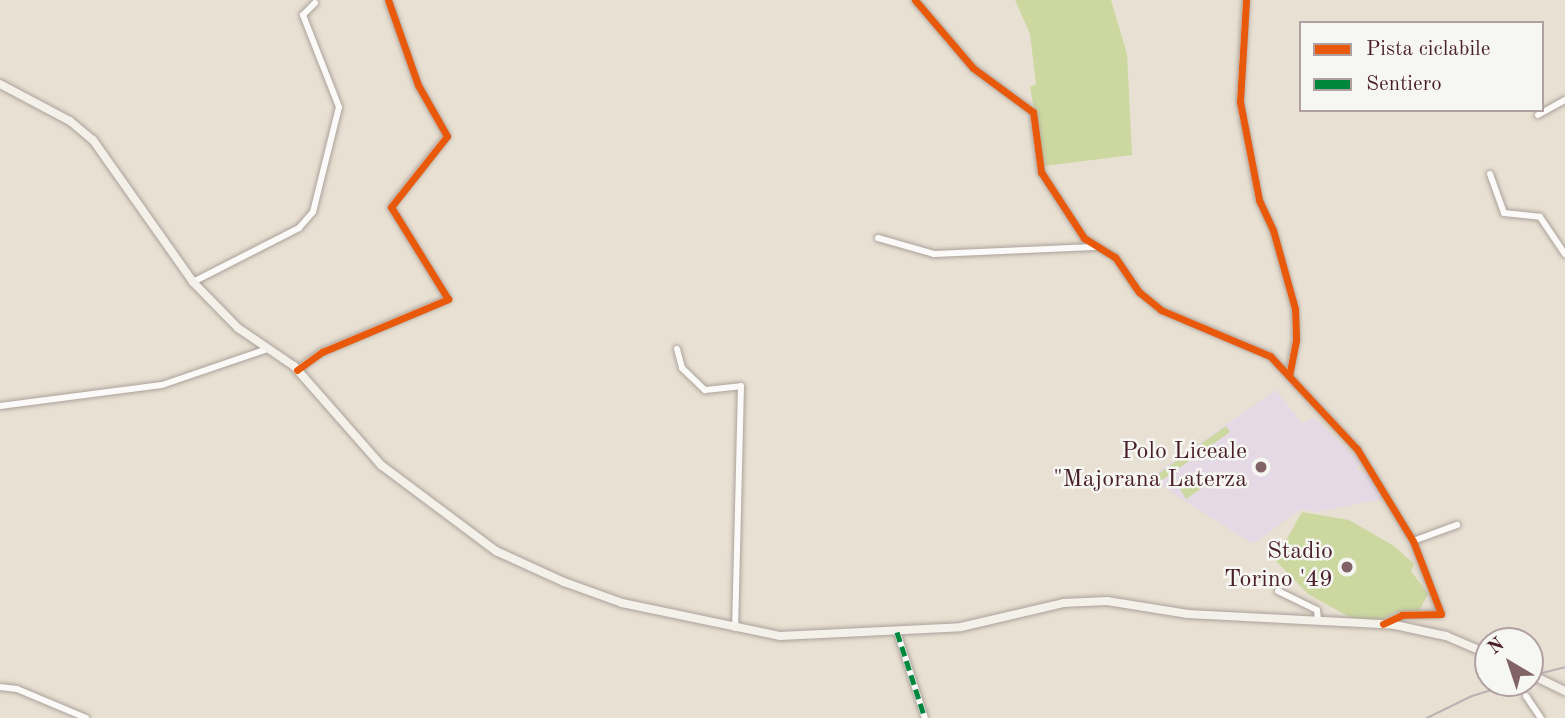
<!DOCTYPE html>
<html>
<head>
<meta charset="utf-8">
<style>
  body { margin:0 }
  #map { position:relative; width:1565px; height:718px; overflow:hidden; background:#e8e0d2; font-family:"Old Standard TT",serif }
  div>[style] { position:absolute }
  .built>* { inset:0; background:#e4d9e5 }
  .green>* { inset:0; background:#ccd8a0 }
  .roads { filter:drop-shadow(0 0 2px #aba19b) drop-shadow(0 0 2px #aba19b) }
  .minor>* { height:6px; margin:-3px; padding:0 3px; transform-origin:3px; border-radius:3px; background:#fcfaf8 }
  .secondary>* { height:8px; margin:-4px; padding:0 4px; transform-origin:4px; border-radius:4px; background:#f4f0ea }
  .rail>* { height:2px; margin:-1px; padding:0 1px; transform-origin:1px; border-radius:1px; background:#b9b3b3 }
  .bridges { filter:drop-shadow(0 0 2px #aba19b) drop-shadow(0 0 2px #aba19b) }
  .secondary-bridge>* { height:8px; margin:-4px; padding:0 4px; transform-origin:4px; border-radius:4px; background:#f4f0ea }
  .quiet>* { height:5px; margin-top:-2.5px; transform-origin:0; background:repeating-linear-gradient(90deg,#00873e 0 10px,transparent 0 15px) }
  .cycleway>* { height:7px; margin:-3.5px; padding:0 3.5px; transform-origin:3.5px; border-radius:3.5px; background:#e8590c }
  .dots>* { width:19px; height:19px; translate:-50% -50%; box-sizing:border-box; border:4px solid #f6f6f2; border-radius:50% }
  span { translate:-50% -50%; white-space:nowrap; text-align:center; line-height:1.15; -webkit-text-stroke:5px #f6f6f2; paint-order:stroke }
  .poi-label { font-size:24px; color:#4a1f2b }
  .right { translate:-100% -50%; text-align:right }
  .legend { position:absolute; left:1299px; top:21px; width:245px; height:91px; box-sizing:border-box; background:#f6f6f2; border:2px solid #b1a0a2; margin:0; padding:9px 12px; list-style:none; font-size:21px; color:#4a1f2b }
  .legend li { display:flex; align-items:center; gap:14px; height:35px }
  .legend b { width:35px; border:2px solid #b1a0a2 }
  .north { position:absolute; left:1474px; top:627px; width:70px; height:70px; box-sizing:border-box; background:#f6f6f2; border:2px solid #b1a0a2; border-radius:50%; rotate:321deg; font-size:19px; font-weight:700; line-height:28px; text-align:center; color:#4a1f2b }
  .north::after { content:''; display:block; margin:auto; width:24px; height:32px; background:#816365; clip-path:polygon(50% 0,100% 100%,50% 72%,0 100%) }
</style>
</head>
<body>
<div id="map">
  <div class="built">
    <i style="clip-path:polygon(1276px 390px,1302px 424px,1314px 417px,1360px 462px,1357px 469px,1368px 475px,1383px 499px,1316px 512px,1301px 509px,1253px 544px,1149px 478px)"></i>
  </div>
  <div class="green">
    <i style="clip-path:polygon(1015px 0,1111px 0,1127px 54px,1132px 155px,1044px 166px,1030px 87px,1036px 84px,1030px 34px)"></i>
    <i style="clip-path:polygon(1226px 426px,1230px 432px,1158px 483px,1154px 477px)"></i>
    <i style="clip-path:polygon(1200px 472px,1208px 484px,1186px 499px,1178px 486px)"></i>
    <i style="clip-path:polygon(1302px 512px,1349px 520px,1394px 546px,1414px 564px,1411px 571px,1428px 594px,1418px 613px,1394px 612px,1380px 621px,1353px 619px,1308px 594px,1275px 560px)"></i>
  </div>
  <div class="roads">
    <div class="minor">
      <i style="left:915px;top:0;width:89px;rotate:49.5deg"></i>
      <i style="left:973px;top:68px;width:74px;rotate:36.3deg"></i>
      <i style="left:1033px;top:112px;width:61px;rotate:82.4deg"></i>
      <i style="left:1041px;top:172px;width:79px;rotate:56.9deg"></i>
      <i style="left:1084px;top:238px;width:36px;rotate:32deg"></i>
      <i style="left:1115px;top:257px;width:42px;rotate:55.6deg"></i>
      <i style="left:1139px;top:292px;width:28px;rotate:39deg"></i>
      <i style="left:1161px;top:310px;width:118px;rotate:22.9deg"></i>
      <i style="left:1270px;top:356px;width:127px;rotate:46.9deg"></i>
      <i style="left:1357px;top:449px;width:108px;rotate:58.7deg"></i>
      <i style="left:1413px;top:541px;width:78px;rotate:69deg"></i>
      <i style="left:1441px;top:614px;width:39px;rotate:179deg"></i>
      <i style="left:1402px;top:615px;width:21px;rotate:155deg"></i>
      <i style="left:1246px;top:0;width:102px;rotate:93.4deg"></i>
      <i style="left:1240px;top:102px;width:100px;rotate:79deg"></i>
      <i style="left:1259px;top:200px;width:33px;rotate:65deg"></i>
      <i style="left:1273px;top:230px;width:82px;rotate:74.4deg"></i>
      <i style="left:1295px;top:309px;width:31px;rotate:88deg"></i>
      <i style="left:1296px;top:340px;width:36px;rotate:101deg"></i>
      <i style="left:1538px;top:115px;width:31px;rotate:-29deg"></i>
      <i style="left:1490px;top:174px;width:41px;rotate:70.3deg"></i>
      <i style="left:1504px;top:213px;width:36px;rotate:6deg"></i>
      <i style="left:1540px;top:217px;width:45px;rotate:56deg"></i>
      <i style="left:878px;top:238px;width:58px;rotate:15.9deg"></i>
      <i style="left:934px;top:254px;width:160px;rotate:-2.5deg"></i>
      <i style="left:193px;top:282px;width:119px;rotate:-27deg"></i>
      <i style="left:299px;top:228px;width:21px;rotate:-49deg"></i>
      <i style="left:313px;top:212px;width:108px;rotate:-76.1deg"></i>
      <i style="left:339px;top:107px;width:99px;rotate:-111.4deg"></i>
      <i style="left:303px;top:15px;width:17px;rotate:-45deg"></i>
      <i style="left:677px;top:349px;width:20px;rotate:75deg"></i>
      <i style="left:682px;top:368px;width:32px;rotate:44deg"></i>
      <i style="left:705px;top:390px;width:36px;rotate:-6deg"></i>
      <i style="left:741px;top:386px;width:242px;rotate:91.4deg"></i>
      <i style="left:297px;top:370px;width:31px;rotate:-36deg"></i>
      <i style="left:322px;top:352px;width:137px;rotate:-22.8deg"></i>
      <i style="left:448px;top:299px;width:108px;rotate:-121.8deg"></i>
      <i style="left:391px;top:207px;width:90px;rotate:-51.7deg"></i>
      <i style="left:447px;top:136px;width:59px;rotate:-119.6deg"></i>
      <i style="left:418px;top:85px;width:90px;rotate:-109.4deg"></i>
      <i style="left:0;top:406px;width:163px;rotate:-7.4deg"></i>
      <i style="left:162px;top:385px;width:111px;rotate:-18.9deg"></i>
      <i style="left:1413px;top:541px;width:47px;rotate:-20deg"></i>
      <i style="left:1278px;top:591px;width:43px;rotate:26deg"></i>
      <i style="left:1317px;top:610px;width:10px;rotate:84deg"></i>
      <i style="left:897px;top:632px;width:90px;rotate:72deg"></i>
      <i style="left:0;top:687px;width:17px;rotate:7deg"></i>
      <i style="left:17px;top:689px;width:75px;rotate:22.8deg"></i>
      <i style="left:1526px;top:696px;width:27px;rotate:56deg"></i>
    </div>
    <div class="secondary">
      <i style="left:0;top:84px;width:79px;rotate:27.9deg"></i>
      <i style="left:70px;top:121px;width:30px;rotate:40deg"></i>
      <i style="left:93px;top:140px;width:174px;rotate:54.8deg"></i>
      <i style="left:193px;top:282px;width:64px;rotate:45.6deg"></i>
      <i style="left:238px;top:328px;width:68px;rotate:34.2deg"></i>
      <i style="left:294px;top:366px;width:132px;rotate:48.7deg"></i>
      <i style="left:381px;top:465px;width:144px;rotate:36.8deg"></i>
      <i style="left:496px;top:551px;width:75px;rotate:24.5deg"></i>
      <i style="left:564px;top:582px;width:62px;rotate:19.9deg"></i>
      <i style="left:622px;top:603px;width:161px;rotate:11.8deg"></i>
      <i style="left:780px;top:636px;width:181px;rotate:-2.8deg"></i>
      <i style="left:961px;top:627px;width:106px;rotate:-13.1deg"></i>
      <i style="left:1064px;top:603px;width:43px;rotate:-2.7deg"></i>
      <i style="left:1107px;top:601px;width:82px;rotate:9.1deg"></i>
      <i style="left:1188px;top:614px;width:207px;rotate:3deg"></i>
      <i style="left:1395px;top:625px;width:52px;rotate:12.2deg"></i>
      <i style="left:1446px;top:636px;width:46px;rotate:23.2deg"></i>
    </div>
  </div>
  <div class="rail">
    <i style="left:1530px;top:676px;width:36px;rotate:-14deg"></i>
    <i style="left:1427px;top:718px;width:50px;rotate:-26.1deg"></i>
    <i style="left:1472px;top:696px;width:44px;rotate:-17.2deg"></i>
  </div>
  <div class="bridges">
    <div class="secondary-bridge">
      <i style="left:1530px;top:674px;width:39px;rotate:26deg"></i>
    </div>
  </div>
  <div class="quiet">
    <i style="left:897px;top:632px;width:90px;rotate:72deg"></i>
  </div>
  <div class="cycleway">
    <i style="left:915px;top:0;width:89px;rotate:49.5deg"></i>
    <i style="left:973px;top:68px;width:74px;rotate:36.3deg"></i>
    <i style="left:1033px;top:112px;width:61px;rotate:82.4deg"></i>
    <i style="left:1041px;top:172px;width:79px;rotate:56.9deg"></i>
    <i style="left:1084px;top:238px;width:36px;rotate:32deg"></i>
    <i style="left:1115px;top:257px;width:42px;rotate:55.6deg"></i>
    <i style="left:1139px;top:292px;width:28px;rotate:39deg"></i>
    <i style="left:1161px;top:310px;width:118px;rotate:22.9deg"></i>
    <i style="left:1270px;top:356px;width:127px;rotate:46.9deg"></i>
    <i style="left:1357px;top:449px;width:108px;rotate:58.7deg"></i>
    <i style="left:1413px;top:541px;width:78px;rotate:69deg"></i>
    <i style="left:1441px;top:614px;width:39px;rotate:179deg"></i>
    <i style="left:1402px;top:615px;width:21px;rotate:155deg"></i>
    <i style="left:1246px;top:0;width:102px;rotate:93.4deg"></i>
    <i style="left:1240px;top:102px;width:100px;rotate:79deg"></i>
    <i style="left:1259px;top:200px;width:33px;rotate:65deg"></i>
    <i style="left:1273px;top:230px;width:82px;rotate:74.4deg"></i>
    <i style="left:1295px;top:309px;width:31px;rotate:88deg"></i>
    <i style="left:1296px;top:340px;width:36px;rotate:101deg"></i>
    <i style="left:297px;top:370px;width:31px;rotate:-36deg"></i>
    <i style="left:322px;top:352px;width:137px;rotate:-22.8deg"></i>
    <i style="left:448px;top:299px;width:108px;rotate:-121.8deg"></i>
    <i style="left:391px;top:207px;width:90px;rotate:-51.7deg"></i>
    <i style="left:447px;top:136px;width:59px;rotate:-119.6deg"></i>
    <i style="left:418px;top:85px;width:90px;rotate:-109.4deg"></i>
  </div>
  <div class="dots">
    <i style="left:1261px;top:467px;background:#816365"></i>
    <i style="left:1347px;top:567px;background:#816365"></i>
  </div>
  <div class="poi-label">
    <span class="right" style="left:1247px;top:467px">Polo Liceale<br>"Majorana Laterza</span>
    <span class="right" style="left:1333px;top:567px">Stadio<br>Torino '49</span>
  </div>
  <ul class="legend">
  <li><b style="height:9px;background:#e8590c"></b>Pista ciclabile</li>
  <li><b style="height:9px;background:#00873e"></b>Sentiero</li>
  </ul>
  <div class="north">N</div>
</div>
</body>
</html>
